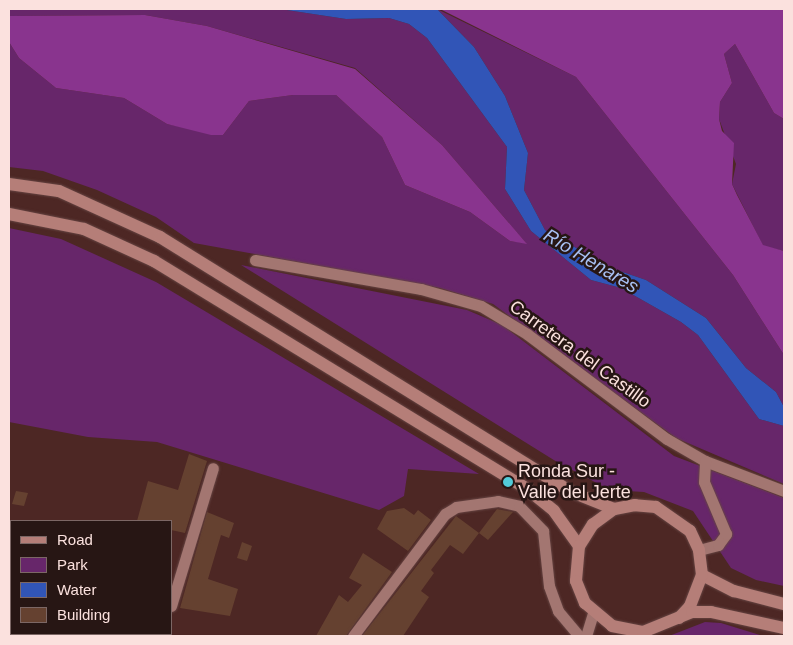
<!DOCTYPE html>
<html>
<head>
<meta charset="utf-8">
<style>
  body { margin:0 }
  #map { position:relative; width:793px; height:645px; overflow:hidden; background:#4d2724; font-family:Helvetica,sans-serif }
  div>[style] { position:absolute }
  .green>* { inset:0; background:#67266a }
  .forest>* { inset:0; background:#89348e }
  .water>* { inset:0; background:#3155b7 }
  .building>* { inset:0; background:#654130 }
  .roads { filter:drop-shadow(0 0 1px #664543) drop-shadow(0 0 1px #664543) }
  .minor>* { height:11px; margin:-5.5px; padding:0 5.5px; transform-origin:5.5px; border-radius:5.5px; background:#a37671 }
  .secondary>* { height:12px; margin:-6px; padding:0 6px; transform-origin:6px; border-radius:6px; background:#b57e78 }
  .dots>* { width:14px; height:14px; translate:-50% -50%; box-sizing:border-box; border:2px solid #271614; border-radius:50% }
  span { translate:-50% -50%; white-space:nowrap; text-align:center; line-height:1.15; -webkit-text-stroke:5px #271614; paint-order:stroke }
  .street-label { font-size:18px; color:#fbe1de }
  .poi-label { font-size:18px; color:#fbe1de }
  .left { translate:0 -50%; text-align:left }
  .water-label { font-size:19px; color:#a7bff1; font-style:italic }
  .frame { position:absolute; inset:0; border:10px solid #fbe1de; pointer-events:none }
  .legend { position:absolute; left:10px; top:520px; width:162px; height:115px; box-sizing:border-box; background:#271614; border:1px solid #7c6765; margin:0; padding:6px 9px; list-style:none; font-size:15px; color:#fbe1de }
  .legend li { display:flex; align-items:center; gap:10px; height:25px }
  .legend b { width:25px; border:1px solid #7c6765 }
</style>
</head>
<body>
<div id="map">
  <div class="green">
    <i style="clip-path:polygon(9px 9px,280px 9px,346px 19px,389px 18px,409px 24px,427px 38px,507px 147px,505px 189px,531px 231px,591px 280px,621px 288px,681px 322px,698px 335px,759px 419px,784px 426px,784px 484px,676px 438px,493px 304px,440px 288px,194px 243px,156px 217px,97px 190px,43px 171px,9px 167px,9px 42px,19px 58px,56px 88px,124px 98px,167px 124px,223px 135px,249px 101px,293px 95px,336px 95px,382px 137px,405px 185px,470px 212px,510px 241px,526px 243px,442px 145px,355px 68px,207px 26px,145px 15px,13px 16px,9px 16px)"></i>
    <i style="clip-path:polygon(437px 9px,576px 77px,733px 275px,784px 355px,784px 407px,776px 392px,746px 368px,706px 318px,646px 280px,611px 268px,545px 230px,524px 190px,528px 153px,505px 96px,474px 47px)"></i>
    <i style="clip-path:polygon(735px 44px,774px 113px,784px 119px,784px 251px,763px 246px,732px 184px,736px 164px,719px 119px,720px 102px,732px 83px,724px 54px)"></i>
    <i style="clip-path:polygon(9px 228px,61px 239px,156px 282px,479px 474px,408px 469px,404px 496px,379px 510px,157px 442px,88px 437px,9px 422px)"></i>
    <i style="clip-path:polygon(241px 265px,467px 310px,502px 325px,674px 456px,784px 498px,784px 586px,756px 580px,731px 568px,693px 511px,644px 492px,610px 490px,557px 462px)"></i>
    <i style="clip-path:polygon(705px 622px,721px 623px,763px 636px,669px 636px)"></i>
  </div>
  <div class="forest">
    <i style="clip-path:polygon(440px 9px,784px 9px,784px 119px,774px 113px,735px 44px,724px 54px,732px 83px,720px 102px,719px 119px,722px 131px,734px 143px,732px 184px,737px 195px,763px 245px,784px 251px,784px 355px,733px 275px,576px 77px)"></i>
    <i style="clip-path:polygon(145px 15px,207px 26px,355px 69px,442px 145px,527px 244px,510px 241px,470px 212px,405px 185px,382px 137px,336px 95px,293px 95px,249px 101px,223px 135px,211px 135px,167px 124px,124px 98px,56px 88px,19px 58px,9px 42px,9px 16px)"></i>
  </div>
  <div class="water">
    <i style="clip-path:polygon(280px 9px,437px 9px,474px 47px,505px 96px,528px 153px,524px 190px,545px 230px,611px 268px,646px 280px,706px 318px,746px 368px,776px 392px,784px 407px,784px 426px,759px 419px,698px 335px,681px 322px,621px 288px,591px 280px,531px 231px,505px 189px,507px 147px,427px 38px,409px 24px,389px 18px,346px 19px)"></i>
  </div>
  <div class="building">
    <i style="clip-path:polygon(189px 454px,207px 461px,185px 533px,171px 530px,171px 521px,137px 521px,148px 481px,178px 490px)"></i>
    <i style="clip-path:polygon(16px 491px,28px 493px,24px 506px,12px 504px)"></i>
    <i style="clip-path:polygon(404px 508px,414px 515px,418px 510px,431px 520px,408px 551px,377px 529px,387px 511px)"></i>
    <i style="clip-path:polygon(497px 509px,513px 512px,488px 540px,479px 533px)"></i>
    <i style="clip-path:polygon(207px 512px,234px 523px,229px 538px,221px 535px,208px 579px,238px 589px,230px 616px,180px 608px)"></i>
    <i style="clip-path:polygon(456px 516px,479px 533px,463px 554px,450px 545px,431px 570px,434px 573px,421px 591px,429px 597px,403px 636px,362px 636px)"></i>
    <i style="clip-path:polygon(242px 542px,252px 546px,247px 561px,237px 558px)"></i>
    <i style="clip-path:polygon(363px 553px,392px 572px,346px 636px,316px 636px,339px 595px,348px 602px,362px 585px,349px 578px)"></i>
  </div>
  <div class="roads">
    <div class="minor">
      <i style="left:255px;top:260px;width:169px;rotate:9.9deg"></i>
      <i style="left:421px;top:289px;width:62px;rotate:15.8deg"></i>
      <i style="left:481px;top:306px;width:54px;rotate:31.3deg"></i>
      <i style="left:527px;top:334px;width:175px;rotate:36.9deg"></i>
      <i style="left:667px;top:439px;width:44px;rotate:30.1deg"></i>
      <i style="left:705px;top:461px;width:85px;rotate:20.8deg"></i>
      <i style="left:699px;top:550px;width:20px;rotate:-15deg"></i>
      <i style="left:718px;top:545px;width:14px;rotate:-54deg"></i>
      <i style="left:726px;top:534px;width:56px;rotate:-112.9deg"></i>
      <i style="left:704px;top:482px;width:21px;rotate:-87deg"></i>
      <i style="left:171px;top:606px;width:144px;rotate:-73.1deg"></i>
      <i style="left:162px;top:636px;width:2px;rotate:-63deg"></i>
      <i style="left:353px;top:636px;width:153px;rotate:-53deg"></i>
      <i style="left:445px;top:514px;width:13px;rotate:-32deg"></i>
      <i style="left:456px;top:507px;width:42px;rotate:-8.1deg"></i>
      <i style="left:498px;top:501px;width:22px;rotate:13deg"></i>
      <i style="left:519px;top:506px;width:35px;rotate:46deg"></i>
      <i style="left:543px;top:531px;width:55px;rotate:83.8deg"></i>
      <i style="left:549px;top:586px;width:27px;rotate:70deg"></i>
      <i style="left:558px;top:611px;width:33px;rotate:50deg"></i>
      <i style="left:586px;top:636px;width:24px;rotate:-73deg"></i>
    </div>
    <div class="secondary">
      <i style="left:9px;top:184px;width:50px;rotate:8deg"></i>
      <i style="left:59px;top:191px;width:111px;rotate:24.5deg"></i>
      <i style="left:160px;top:237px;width:481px;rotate:31.8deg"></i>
      <i style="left:569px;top:491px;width:48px;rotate:21.8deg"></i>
      <i style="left:9px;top:214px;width:76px;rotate:11.3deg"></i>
      <i style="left:84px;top:229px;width:77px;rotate:24.6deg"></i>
      <i style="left:154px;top:261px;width:436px;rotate:31.4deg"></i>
      <i style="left:526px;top:488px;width:36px;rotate:39deg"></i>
      <i style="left:554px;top:511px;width:43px;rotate:54.5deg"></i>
      <i style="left:702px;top:575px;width:36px;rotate:27deg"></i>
      <i style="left:734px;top:591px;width:52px;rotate:14.6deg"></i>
      <i style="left:679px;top:618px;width:16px;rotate:-47deg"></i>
      <i style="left:690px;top:606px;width:33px;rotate:-69deg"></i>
      <i style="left:702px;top:575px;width:25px;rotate:-97deg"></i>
      <i style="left:699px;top:550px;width:21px;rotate:-115deg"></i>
      <i style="left:690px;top:531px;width:42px;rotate:-144.8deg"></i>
      <i style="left:656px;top:507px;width:21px;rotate:-175deg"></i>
      <i style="left:635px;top:505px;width:21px;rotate:169deg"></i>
      <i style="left:614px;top:509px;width:26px;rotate:144deg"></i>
      <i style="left:593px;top:524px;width:26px;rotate:122deg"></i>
      <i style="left:579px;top:546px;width:35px;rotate:95deg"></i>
      <i style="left:576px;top:581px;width:24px;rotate:68deg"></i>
      <i style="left:585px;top:603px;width:35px;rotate:40deg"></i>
      <i style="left:612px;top:626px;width:32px;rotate:11deg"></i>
      <i style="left:643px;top:632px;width:53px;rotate:-22.2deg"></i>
      <i style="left:692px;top:612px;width:19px"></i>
      <i style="left:711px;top:612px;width:75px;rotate:12.4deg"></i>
    </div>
  </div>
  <div class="dots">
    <i style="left:508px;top:482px;background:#52cbd9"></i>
  </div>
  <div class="street-label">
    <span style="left:580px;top:354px;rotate:36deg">Carretera del Castillo</span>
  </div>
  <div class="poi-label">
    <span class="left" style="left:518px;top:482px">Ronda Sur -<br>Valle del Jerte</span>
  </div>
  <div class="water-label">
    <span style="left:591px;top:261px;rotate:31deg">Río Henares</span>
  </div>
  <div class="frame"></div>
  <ul class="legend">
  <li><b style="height:6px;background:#b57e78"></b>Road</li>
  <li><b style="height:14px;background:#67266a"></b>Park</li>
  <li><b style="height:14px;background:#3155b7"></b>Water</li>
  <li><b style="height:14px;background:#654130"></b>Building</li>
  </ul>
</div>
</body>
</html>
